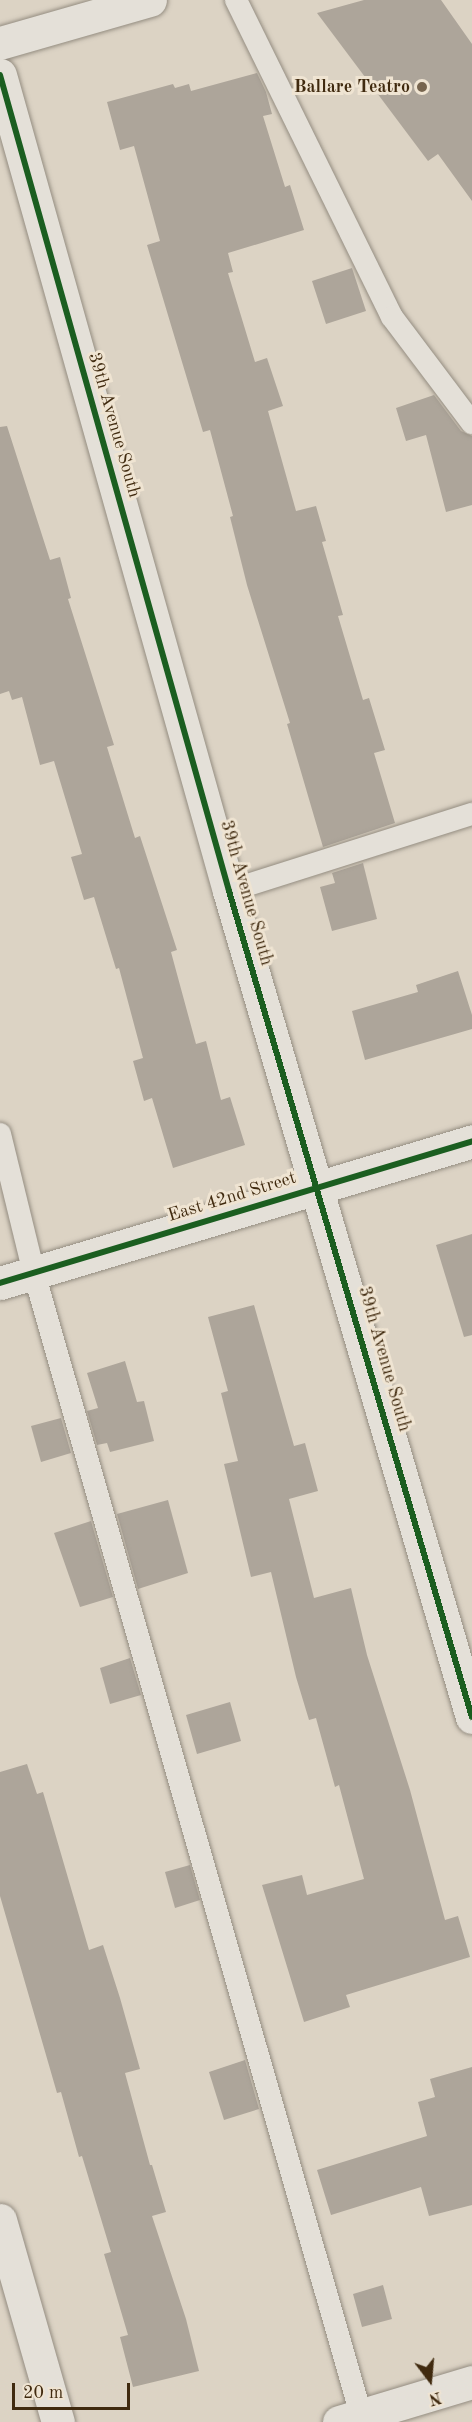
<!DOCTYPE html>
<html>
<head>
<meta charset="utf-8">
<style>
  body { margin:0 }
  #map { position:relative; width:472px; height:2422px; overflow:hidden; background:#dcd3c4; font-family:"Old Standard TT",serif }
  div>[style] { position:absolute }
  .building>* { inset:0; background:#ada59a }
  .roads { filter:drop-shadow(0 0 2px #948d81) drop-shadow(0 0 2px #948d81) }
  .service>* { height:22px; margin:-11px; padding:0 11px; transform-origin:11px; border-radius:11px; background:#e4e0d8 }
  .minor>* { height:33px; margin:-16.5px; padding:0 16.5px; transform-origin:16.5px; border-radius:16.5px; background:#e4e0d8 }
  .tertiary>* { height:33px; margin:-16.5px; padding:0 16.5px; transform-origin:16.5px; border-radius:16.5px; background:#e4e0d8 }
  .cycleway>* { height:6px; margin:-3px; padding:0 3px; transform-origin:3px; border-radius:3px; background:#1b5e20 }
  .dots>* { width:16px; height:16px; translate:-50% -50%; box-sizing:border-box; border:3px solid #efe4d2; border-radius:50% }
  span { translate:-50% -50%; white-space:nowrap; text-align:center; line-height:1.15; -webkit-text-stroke:6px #efe4d2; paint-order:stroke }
  .poi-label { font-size:18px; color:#402a0f; font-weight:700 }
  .right { translate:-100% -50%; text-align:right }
  .street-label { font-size:18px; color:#402a0f }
  .north { position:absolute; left:400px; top:2350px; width:60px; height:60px; -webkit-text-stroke:4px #efe4d2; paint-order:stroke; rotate:164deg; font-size:16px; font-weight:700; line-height:24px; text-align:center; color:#402a0f }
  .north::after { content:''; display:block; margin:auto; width:21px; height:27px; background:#402a0f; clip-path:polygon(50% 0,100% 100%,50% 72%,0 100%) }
  .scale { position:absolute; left:12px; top:2383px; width:118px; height:27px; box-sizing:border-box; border:3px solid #402a0f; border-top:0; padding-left:8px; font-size:18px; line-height:21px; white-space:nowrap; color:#402a0f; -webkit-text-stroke:4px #efe4d2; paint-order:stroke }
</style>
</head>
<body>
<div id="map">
  <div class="building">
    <i style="clip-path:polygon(364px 0,441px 0,472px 44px,472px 201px,438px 154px,428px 161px,317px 13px)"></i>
    <i style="clip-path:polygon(257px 73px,266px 92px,272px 114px,263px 116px,285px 187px,290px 185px,304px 230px,228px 253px,233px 272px,228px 273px,255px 362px,267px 358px,283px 406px,268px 411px,296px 511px,316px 506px,326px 541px,322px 542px,343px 615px,338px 616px,363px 700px,369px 698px,385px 750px,374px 753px,395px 823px,323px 847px,287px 724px,290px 723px,247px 585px,230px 517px,233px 516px,210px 430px,203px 432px,147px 245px,160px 241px,134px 146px,120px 150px,107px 102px,173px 84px,175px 88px,189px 84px,191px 91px)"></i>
    <i style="clip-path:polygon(352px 268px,366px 311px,326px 324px,312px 281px)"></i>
    <i style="clip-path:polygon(434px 395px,461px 431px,472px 436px,472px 505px,446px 512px,426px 435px,406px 441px,396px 408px)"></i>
    <i style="clip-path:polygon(7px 426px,50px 560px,60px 557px,71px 598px,68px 599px,114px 745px,107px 747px,135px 838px,140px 836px,177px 950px,171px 952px,196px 1044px,206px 1041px,221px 1100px,230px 1097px,245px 1145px,173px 1168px,152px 1098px,144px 1101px,133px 1061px,143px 1058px,119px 968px,116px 969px,94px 897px,84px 900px,71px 857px,82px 854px,54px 761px,40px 765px,22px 697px,12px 700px,9px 691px,0 694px,0 427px)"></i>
    <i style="clip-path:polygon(363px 863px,377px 919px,332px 931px,320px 887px,335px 883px,332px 873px)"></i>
    <i style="clip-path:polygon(458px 971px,472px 1015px,472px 1029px,365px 1060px,352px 1011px,418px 992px,416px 985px)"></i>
    <i style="clip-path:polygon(472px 1234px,472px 1335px,464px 1337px,436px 1245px)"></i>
    <i style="clip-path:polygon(254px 1305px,294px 1446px,305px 1443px,318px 1491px,289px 1499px,314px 1598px,351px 1588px,367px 1655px,410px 1790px,445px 1920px,458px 1916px,470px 1957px,346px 1995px,350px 2007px,304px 2022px,262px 1885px,302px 1875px,307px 1895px,364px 1879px,339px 1785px,335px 1787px,316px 1718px,309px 1720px,296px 1677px,271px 1572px,251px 1577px,224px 1464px,238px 1461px,221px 1393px,228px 1391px,208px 1317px)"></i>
    <i style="clip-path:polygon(125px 1361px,137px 1402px,144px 1401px,154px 1441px,110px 1452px,107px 1443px,97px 1445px,87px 1411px,98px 1408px,87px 1373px)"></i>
    <i style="clip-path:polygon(61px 1418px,71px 1453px,41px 1462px,31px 1426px)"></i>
    <i style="clip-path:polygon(168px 1500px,188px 1573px,138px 1589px,117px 1514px)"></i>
    <i style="clip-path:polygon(91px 1521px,113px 1597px,80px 1607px,54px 1533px)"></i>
    <i style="clip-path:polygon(130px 1658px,141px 1695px,110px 1704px,100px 1668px)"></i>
    <i style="clip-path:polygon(230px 1702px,241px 1741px,197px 1754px,186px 1715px)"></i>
    <i style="clip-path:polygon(27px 1764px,37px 1794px,43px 1792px,89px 1950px,103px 1945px,120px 1998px,140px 2069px,125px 2073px,150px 2165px,152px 2165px,166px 2212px,152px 2216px,186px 2319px,199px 2371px,133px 2387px,120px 2337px,128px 2335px,104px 2254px,111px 2252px,82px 2156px,79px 2157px,61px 2092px,57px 2093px,0 1896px,0 1772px)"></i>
    <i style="clip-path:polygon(190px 1865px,200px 1900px,175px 1908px,165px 1872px)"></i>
    <i style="clip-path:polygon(245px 2060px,259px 2109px,224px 2120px,209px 2072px)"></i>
    <i style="clip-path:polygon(472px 2067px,472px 2205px,429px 2216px,421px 2187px,331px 2215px,317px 2170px,427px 2136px,418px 2102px,435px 2097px,430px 2079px)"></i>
    <i style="clip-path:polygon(383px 2285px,392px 2319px,362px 2327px,353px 2294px)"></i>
  </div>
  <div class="roads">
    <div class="service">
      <i style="left:236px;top:0;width:353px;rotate:63.8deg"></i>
      <i style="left:392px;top:317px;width:133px;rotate:53deg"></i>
      <i style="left:229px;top:891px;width:255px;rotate:-17.6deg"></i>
      <i style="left:0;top:1134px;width:143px;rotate:76.3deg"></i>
      <i style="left:34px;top:1273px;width:1195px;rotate:74.02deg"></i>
    </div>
    <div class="minor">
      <i style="left:0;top:43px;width:156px;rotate:-16deg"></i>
      <i style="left:0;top:75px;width:848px;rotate:74.32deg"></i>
      <i style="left:229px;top:891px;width:861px;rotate:73.61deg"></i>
      <i style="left:0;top:2220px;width:210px;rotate:74deg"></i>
      <i style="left:339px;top:2422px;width:139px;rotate:-16.7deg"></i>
    </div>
    <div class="tertiary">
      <i style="left:0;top:1283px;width:493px;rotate:-16.7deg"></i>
    </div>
  </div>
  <div class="cycleway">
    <i style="left:0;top:75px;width:848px;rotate:74.32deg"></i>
    <i style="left:229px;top:891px;width:861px;rotate:73.61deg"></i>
    <i style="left:0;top:1283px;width:493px;rotate:-16.7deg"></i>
  </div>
  <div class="dots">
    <i style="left:422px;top:87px;background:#77654e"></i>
  </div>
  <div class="poi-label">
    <span class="right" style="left:410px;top:87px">Ballare Teatro</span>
  </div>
  <div class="street-label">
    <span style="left:114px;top:425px;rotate:74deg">39th Avenue South</span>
    <span style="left:246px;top:893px;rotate:74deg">39th Avenue South</span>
    <span style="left:232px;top:1197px;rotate:-17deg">East 42nd Street</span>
    <span style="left:384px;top:1359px;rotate:74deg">39th Avenue South</span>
  </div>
  <div class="north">N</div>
  <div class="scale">20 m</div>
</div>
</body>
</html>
